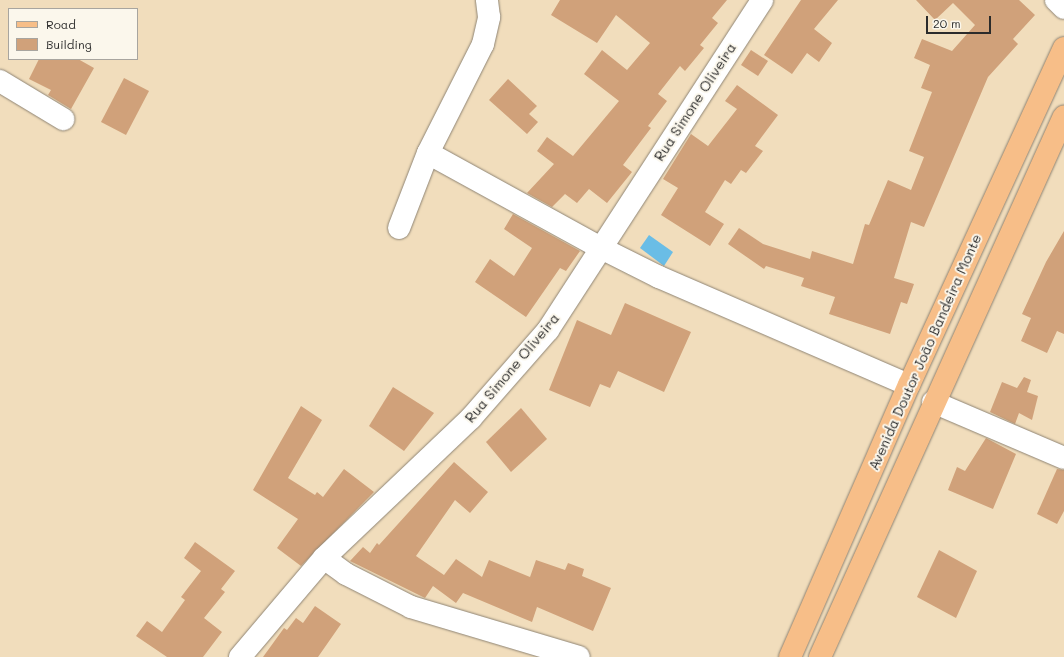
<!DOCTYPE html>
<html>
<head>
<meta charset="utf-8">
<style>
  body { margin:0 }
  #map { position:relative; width:1064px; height:657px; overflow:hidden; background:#f1ddbc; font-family:Mali,sans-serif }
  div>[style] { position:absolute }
  .water>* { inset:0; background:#6abde6 }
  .building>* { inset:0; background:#d0a17a }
  .roads { filter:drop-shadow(0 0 1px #8e8474) drop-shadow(0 0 1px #8e8474) }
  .minor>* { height:22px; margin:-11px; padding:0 11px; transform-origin:11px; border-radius:11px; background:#fff }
  .primary>* { height:22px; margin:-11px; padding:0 11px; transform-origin:11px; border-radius:11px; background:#f7be88 }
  span { translate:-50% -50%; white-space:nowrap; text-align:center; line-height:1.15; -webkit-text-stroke:4px #fbf7ec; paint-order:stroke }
  .street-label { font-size:14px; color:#2b2b2b }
  .legend { position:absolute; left:8px; top:8px; width:130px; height:52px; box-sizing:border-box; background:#fbf7ec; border:1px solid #a8a59f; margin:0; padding:5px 7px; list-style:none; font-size:12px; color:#2b2b2b }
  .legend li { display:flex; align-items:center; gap:8px; height:20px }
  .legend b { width:20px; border:1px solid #a8a59f }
  .scale { position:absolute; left:926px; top:16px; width:65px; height:18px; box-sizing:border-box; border:2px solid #2b2b2b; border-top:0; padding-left:5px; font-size:12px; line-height:14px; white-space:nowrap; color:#2b2b2b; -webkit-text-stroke:3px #fbf7ec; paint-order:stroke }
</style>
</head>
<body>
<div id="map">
  <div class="water">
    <i style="clip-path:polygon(649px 235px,673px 252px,664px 266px,640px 248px)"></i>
  </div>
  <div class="building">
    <i style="clip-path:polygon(560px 0,727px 0,712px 18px,718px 23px,700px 45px,704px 48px,685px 71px,680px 66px,658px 94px,667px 101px,648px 126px,651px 128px,623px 165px,632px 172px,607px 203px,589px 189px,577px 203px,565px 194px,552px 207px,527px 193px,554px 164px,537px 151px,547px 137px,573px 156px,619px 101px,584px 74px,602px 50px,627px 70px,650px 43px,616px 15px,597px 43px,551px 15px)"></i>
    <i style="clip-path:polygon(801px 0,838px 0,814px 29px,832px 43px,819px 62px,807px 53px,792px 74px,764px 55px)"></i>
    <i style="clip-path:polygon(916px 0,1019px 0,1035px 15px,1013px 39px,1018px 44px,988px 77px,924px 227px,911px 222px,894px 278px,914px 284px,907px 304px,901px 302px,890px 334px,829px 314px,835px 297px,801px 286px,804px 278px,766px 266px,764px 269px,728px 244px,739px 228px,763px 244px,810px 259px,812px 251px,853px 264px,865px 224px,869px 225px,888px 180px,911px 190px,924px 157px,909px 151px,932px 92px,921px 88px,930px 65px,914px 58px,922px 39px,952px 51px,975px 25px,953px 3px,935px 20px)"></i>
    <i style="clip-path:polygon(751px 50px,768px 61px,758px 76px,741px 65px)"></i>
    <i style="clip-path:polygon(39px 59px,78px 59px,94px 68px,71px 109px,48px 95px,51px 90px,29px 79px)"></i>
    <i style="clip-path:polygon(124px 78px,149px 91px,126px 135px,101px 122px)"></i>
    <i style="clip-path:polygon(508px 79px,537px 106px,529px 114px,538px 122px,527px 134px,489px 100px)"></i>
    <i style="clip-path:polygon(737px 85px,778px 115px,755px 146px,763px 151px,746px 173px,741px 170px,731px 184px,725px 180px,705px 212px,724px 224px,710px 246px,661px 215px,678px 188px,663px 179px,691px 134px,708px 146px,737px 109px,725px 101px)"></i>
    <i style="clip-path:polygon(513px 214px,580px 251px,566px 271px,560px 268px,526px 317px,475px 282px,490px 259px,514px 276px,532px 248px,504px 229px)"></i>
    <i style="clip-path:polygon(1064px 231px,1064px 334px,1057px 331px,1047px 353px,1021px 341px,1031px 318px,1022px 314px,1046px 262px)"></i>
    <i style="clip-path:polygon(625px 303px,691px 332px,664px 392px,618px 371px,610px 388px,600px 384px,590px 407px,549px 390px,577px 320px,611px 335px)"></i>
    <i style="clip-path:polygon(1024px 377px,1031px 380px,1027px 392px,1038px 396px,1032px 420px,1019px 413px,1015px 424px,990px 412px,1002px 382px,1017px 388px)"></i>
    <i style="clip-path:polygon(393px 387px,434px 413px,404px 451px,369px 426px)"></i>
    <i style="clip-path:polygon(301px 406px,322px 420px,288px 478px,315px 495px,317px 492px,323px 497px,344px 469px,374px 492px,301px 566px,277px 548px,298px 519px,253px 490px)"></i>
    <i style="clip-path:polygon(521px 408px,547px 439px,511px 472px,486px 442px)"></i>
    <i style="clip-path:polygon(986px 438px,1016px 454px,993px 509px,948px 490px,957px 467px,965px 471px)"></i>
    <i style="clip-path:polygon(454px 462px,488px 492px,470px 513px,455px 500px,416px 556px,444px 575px,456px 559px,482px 577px,489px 560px,530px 577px,536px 560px,565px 570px,568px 563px,584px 569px,582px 576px,611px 588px,593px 631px,537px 607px,532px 622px,463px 593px,456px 603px,433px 586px,425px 598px,350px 561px,363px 547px,370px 553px,377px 543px,379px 545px)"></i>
    <i style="clip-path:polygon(1057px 469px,1064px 470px,1064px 511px,1057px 524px,1037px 514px)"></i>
    <i style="clip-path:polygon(195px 542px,235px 571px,221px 589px,225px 592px,204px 618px,222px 632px,203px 657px,167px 657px,136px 636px,147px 621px,162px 632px,185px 600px,181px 597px,201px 571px,184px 558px)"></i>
    <i style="clip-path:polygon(939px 550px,977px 571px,956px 618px,917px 597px)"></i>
    <i style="clip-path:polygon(315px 606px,341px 624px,318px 657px,263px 657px,284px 628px,287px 630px,296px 618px,303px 623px)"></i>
  </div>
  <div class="roads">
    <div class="minor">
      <i style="left:1056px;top:0;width:11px;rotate:45deg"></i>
      <i style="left:0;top:81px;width:74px;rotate:31.1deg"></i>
      <i style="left:428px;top:153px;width:197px;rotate:28.8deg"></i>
      <i style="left:601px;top:248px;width:65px;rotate:26.6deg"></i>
      <i style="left:659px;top:277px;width:272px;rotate:23.4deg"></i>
      <i style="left:399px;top:228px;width:80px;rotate:-68.9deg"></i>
      <i style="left:428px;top:153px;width:122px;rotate:-63.2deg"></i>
      <i style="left:483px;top:44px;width:28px;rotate:-77deg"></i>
      <i style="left:489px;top:17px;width:17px;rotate:-97deg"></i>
      <i style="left:933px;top:402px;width:142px;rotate:23.1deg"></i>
      <i style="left:324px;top:558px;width:27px;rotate:36deg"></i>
      <i style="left:346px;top:574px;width:73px;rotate:26.9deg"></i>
      <i style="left:411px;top:607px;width:175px;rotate:16.6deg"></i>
      <i style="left:240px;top:657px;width:130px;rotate:-49.7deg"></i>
      <i style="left:324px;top:558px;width:203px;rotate:-43.6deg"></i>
      <i style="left:471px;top:418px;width:117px;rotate:-48.8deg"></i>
      <i style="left:548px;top:330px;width:393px;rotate:-57deg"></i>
    </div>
    <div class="primary">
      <i style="left:790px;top:657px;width:297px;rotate:-66.4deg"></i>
      <i style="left:909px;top:385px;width:371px;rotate:-65.3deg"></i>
      <i style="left:820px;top:657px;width:593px;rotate:-65.72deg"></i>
    </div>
  </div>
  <div class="street-label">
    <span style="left:695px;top:102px;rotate:-57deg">Rua Simone Oliveira</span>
    <span style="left:925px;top:352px;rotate:-66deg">Avenida Doutor João Bandeira Monte</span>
    <span style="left:512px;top:368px;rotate:-50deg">Rua Simone Oliveira</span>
  </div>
  <ul class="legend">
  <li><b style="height:5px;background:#f7be88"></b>Road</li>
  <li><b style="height:11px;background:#d0a17a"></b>Building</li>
  </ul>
  <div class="scale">20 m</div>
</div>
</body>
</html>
